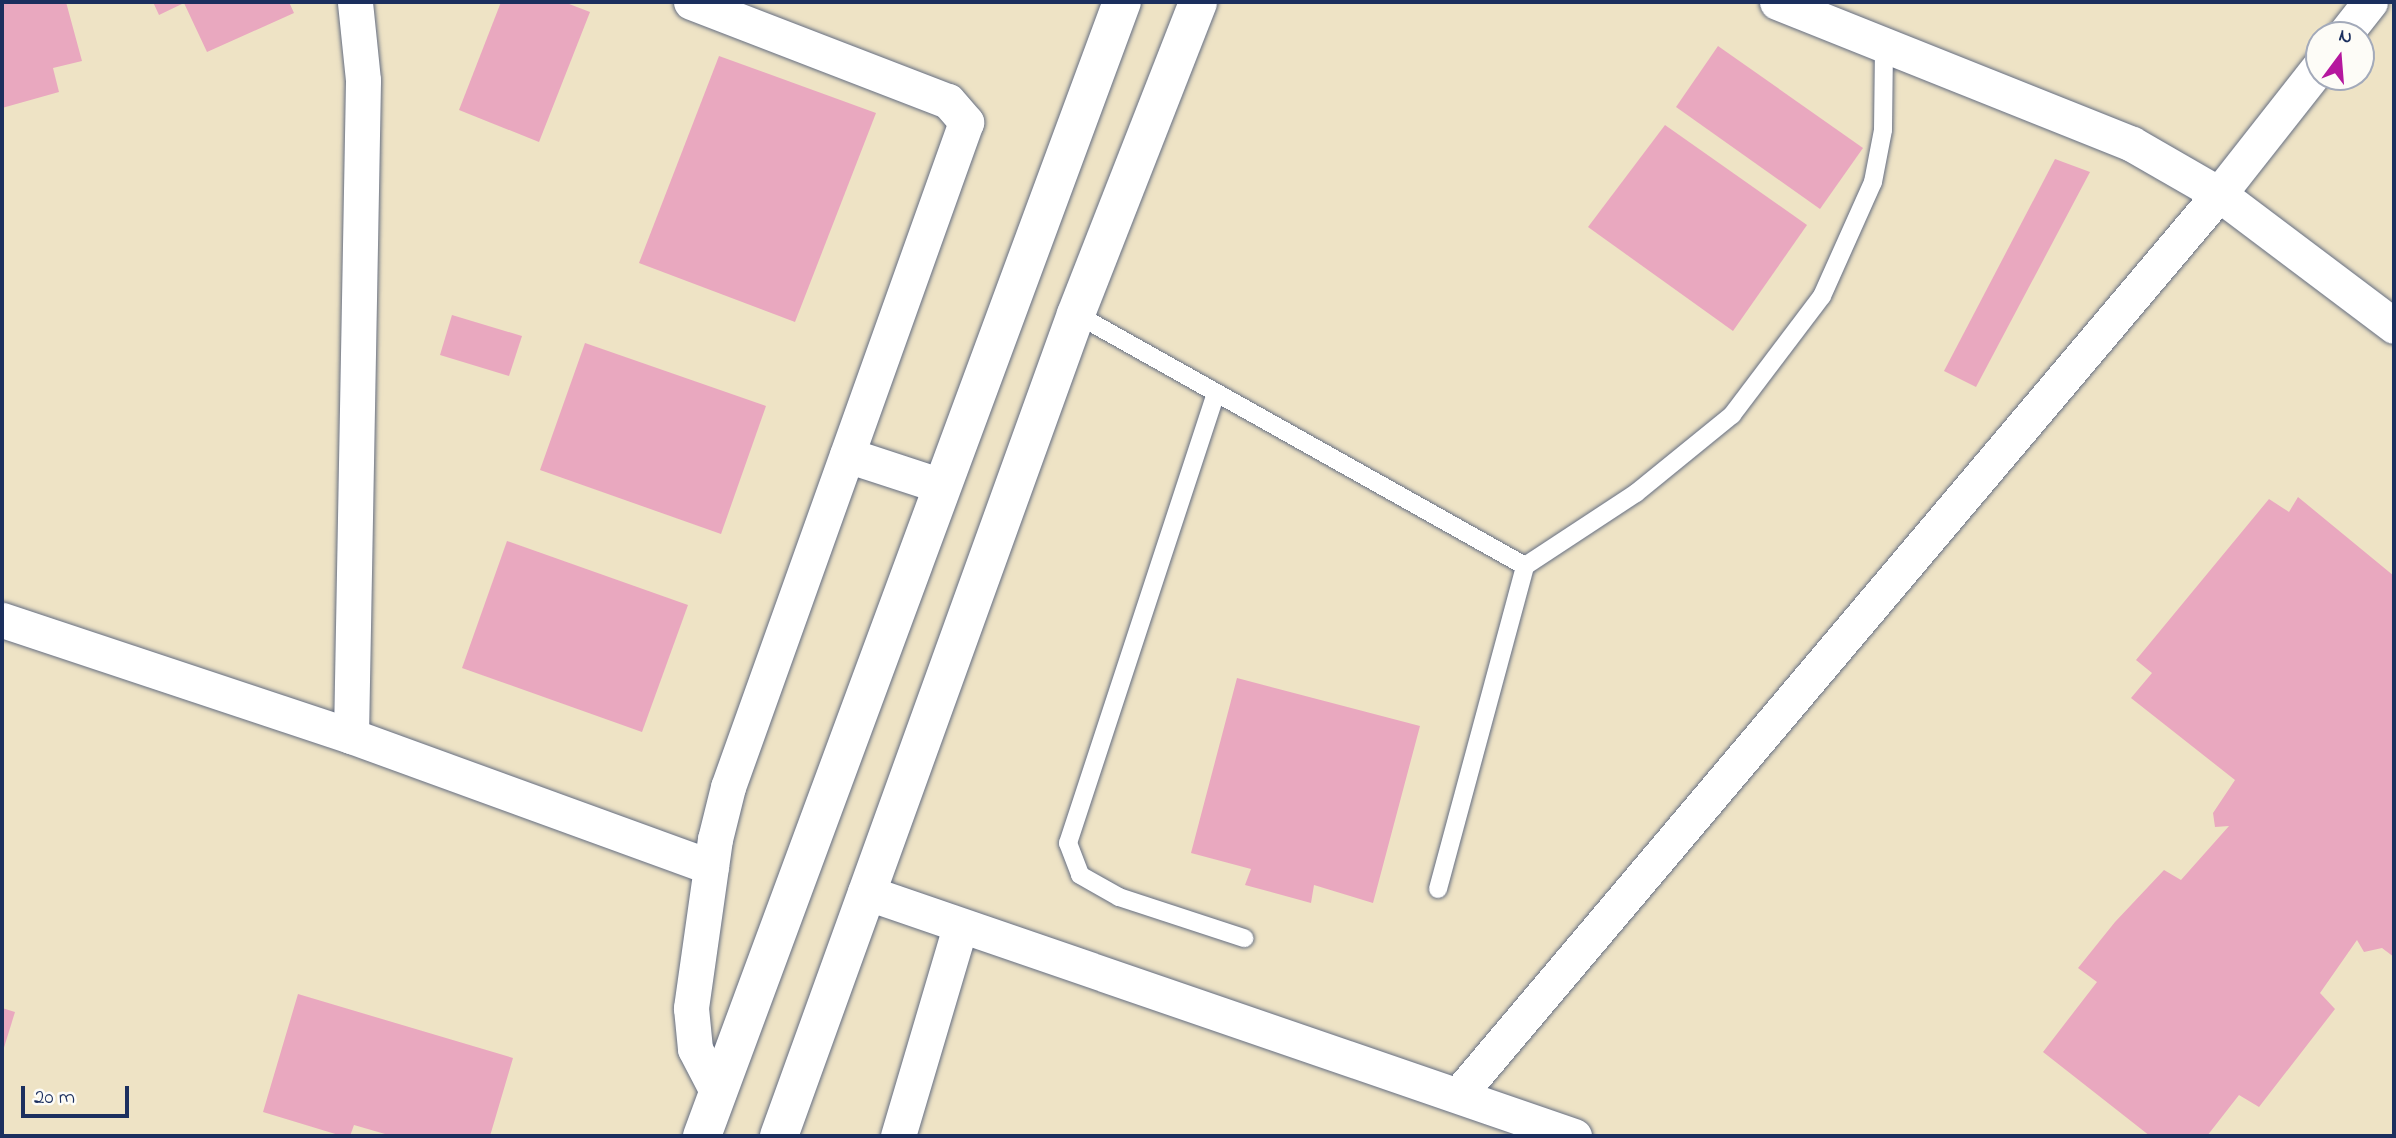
<!DOCTYPE html>
<html>
<head>
<meta charset="utf-8">
<style>
  body { margin:0 }
  #map { position:relative; width:2396px; height:1138px; overflow:hidden; background:#eee3c5; font-family:"Indie Flower",sans-serif }
  div>[style] { position:absolute }
  .building>* { inset:0; background:#e9a8bf }
  .roads { filter:drop-shadow(0 0 2px #656e82) drop-shadow(0 0 2px #656e82) }
  .lane>* { height:18px; margin:-9px; padding:0 9px; transform-origin:9px; border-radius:9px; background:#fff }
  .street>* { height:35px; margin:-17.5px; padding:0 17.5px; transform-origin:17.5px; border-radius:17.5px; background:#fff }
  .secondary>* { height:38px; margin:-19px; padding:0 19px; transform-origin:19px; border-radius:19px; background:#fff }
  span { translate:-50% -50%; white-space:nowrap; text-align:center; line-height:1.15; -webkit-text-stroke:5px #fdfcf7; paint-order:stroke }
  .frame { position:absolute; inset:0; border:4px solid #1b2f5e; pointer-events:none }
  .north { position:absolute; left:2305px; top:21px; width:70px; height:70px; box-sizing:border-box; background:#fdfcf7; border:2px solid #a3aaba; border-radius:50%; rotate:16deg; font-size:19px; font-weight:700; line-height:28px; text-align:center; color:#1b2f5e }
  .north::after { content:''; display:block; margin:auto; width:24px; height:32px; background:#b5179e; clip-path:polygon(50% 0,100% 100%,50% 72%,0 100%) }
  .scale { position:absolute; left:21px; top:1086px; width:108px; height:32px; box-sizing:border-box; border:4px solid #1b2f5e; border-top:0; padding-left:9px; font-size:21px; line-height:24px; white-space:nowrap; color:#1b2f5e; -webkit-text-stroke:5px #fdfcf7; paint-order:stroke }
</style>
</head>
<body>
<div id="map">
  <div class="building">
    <i style="clip-path:polygon(2px 2px,66px 2px,82px 61px,53px 68px,59px 92px,2px 108px)"></i>
    <i style="clip-path:polygon(153px 2px,289px 2px,294px 13px,207px 52px,184px 3px,159px 15px)"></i>
    <i style="clip-path:polygon(501px 2px,564px 2px,590px 12px,539px 142px,459px 110px)"></i>
    <i style="clip-path:polygon(1718px 46px,1863px 148px,1820px 209px,1676px 107px)"></i>
    <i style="clip-path:polygon(719px 56px,876px 113px,795px 322px,639px 263px)"></i>
    <i style="clip-path:polygon(1665px 125px,1807px 225px,1733px 331px,1588px 227px)"></i>
    <i style="clip-path:polygon(2055px 159px,2090px 172px,1976px 387px,1944px 371px)"></i>
    <i style="clip-path:polygon(452px 315px,522px 336px,509px 376px,440px 355px)"></i>
    <i style="clip-path:polygon(585px 343px,766px 406px,721px 534px,540px 470px)"></i>
    <i style="clip-path:polygon(2298px 497px,2394px 576px,2394px 957px,2382px 948px,2364px 952px,2357px 940px,2320px 993px,2335px 1009px,2259px 1107px,2239px 1095px,2207px 1136px,2150px 1136px,2043px 1052px,2097px 982px,2078px 968px,2115px 922px,2164px 870px,2181px 880px,2229px 826px,2215px 827px,2213px 813px,2235px 780px,2131px 698px,2152px 673px,2136px 660px,2269px 499px,2289px 512px)"></i>
    <i style="clip-path:polygon(507px 541px,688px 605px,642px 732px,462px 668px)"></i>
    <i style="clip-path:polygon(1237px 678px,1420px 726px,1373px 903px,1314px 885px,1311px 903px,1245px 885px,1251px 869px,1191px 853px)"></i>
    <i style="clip-path:polygon(298px 994px,513px 1058px,490px 1136px,392px 1136px,354px 1125px,350px 1136px,342px 1136px,263px 1112px)"></i>
    <i style="clip-path:polygon(2px 1008px,15px 1012px,2px 1054px)"></i>
  </div>
  <div class="roads">
    <div class="lane">
      <i style="left:1076px;top:314px;width:515px;rotate:29.3deg"></i>
      <i style="left:1216px;top:393px;width:474px;rotate:108.2deg"></i>
      <i style="left:1068px;top:843px;width:34px;rotate:69deg"></i>
      <i style="left:1080px;top:875px;width:45px;rotate:29.4deg"></i>
      <i style="left:1119px;top:897px;width:132px;rotate:18.2deg"></i>
      <i style="left:1438px;top:889px;width:335px;rotate:-74.9deg"></i>
      <i style="left:1525px;top:566px;width:133px;rotate:-33.3deg"></i>
      <i style="left:1636px;top:493px;width:124px;rotate:-39.1deg"></i>
      <i style="left:1732px;top:415px;width:149px;rotate:-52.9deg"></i>
      <i style="left:1822px;top:296px;width:125px;rotate:-65.9deg"></i>
      <i style="left:1873px;top:182px;width:53px;rotate:-79.1deg"></i>
      <i style="left:1883px;top:130px;width:86px;rotate:-89.3deg"></i>
    </div>
    <div class="street">
      <i style="left:691px;top:2px;width:275px;rotate:21.1deg"></i>
      <i style="left:948px;top:101px;width:28px;rotate:49deg"></i>
      <i style="left:966px;top:122px;width:706px;rotate:109.69deg"></i>
      <i style="left:728px;top:787px;width:54px;rotate:104deg"></i>
      <i style="left:715px;top:839px;width:171px;rotate:98.1deg"></i>
      <i style="left:691px;top:1008px;width:41px;rotate:84.4deg"></i>
      <i style="left:695px;top:1049px;width:50px;rotate:62.4deg"></i>
      <i style="left:1777px;top:2px;width:382px;rotate:21.8deg"></i>
      <i style="left:2132px;top:144px;width:100px;rotate:29.9deg"></i>
      <i style="left:2219px;top:194px;width:219px;rotate:37deg"></i>
      <i style="left:2344px;top:35px;width:42px;rotate:-51.8deg"></i>
      <i style="left:847px;top:455px;width:100px;rotate:18.1deg"></i>
      <i style="left:2px;top:620px;width:368px;rotate:18.4deg"></i>
      <i style="left:351px;top:736px;width:383px;rotate:20deg"></i>
      <i style="left:351px;top:736px;width:656px;rotate:-88.95deg"></i>
      <i style="left:363px;top:80px;width:78px;rotate:-95.9deg"></i>
      <i style="left:865px;top:892px;width:750px;rotate:18.99deg"></i>
      <i style="left:1459px;top:1094px;width:1178px;rotate:-49.82deg"></i>
      <i style="left:2219px;top:194px;width:162px;rotate:-51.8deg"></i>
      <i style="left:898px;top:1136px;width:218px;rotate:-73.5deg"></i>
    </div>
    <div class="secondary">
      <i style="left:702px;top:1136px;width:1209px;rotate:-69.68deg"></i>
      <i style="left:779px;top:1136px;width:874px;rotate:-70.13deg"></i>
      <i style="left:1076px;top:314px;width:335px;rotate:-68.6deg"></i>
    </div>
  </div>
  <div class="frame"></div>
  <div class="north">N</div>
  <div class="scale">20 m</div>
</div>
</body>
</html>
